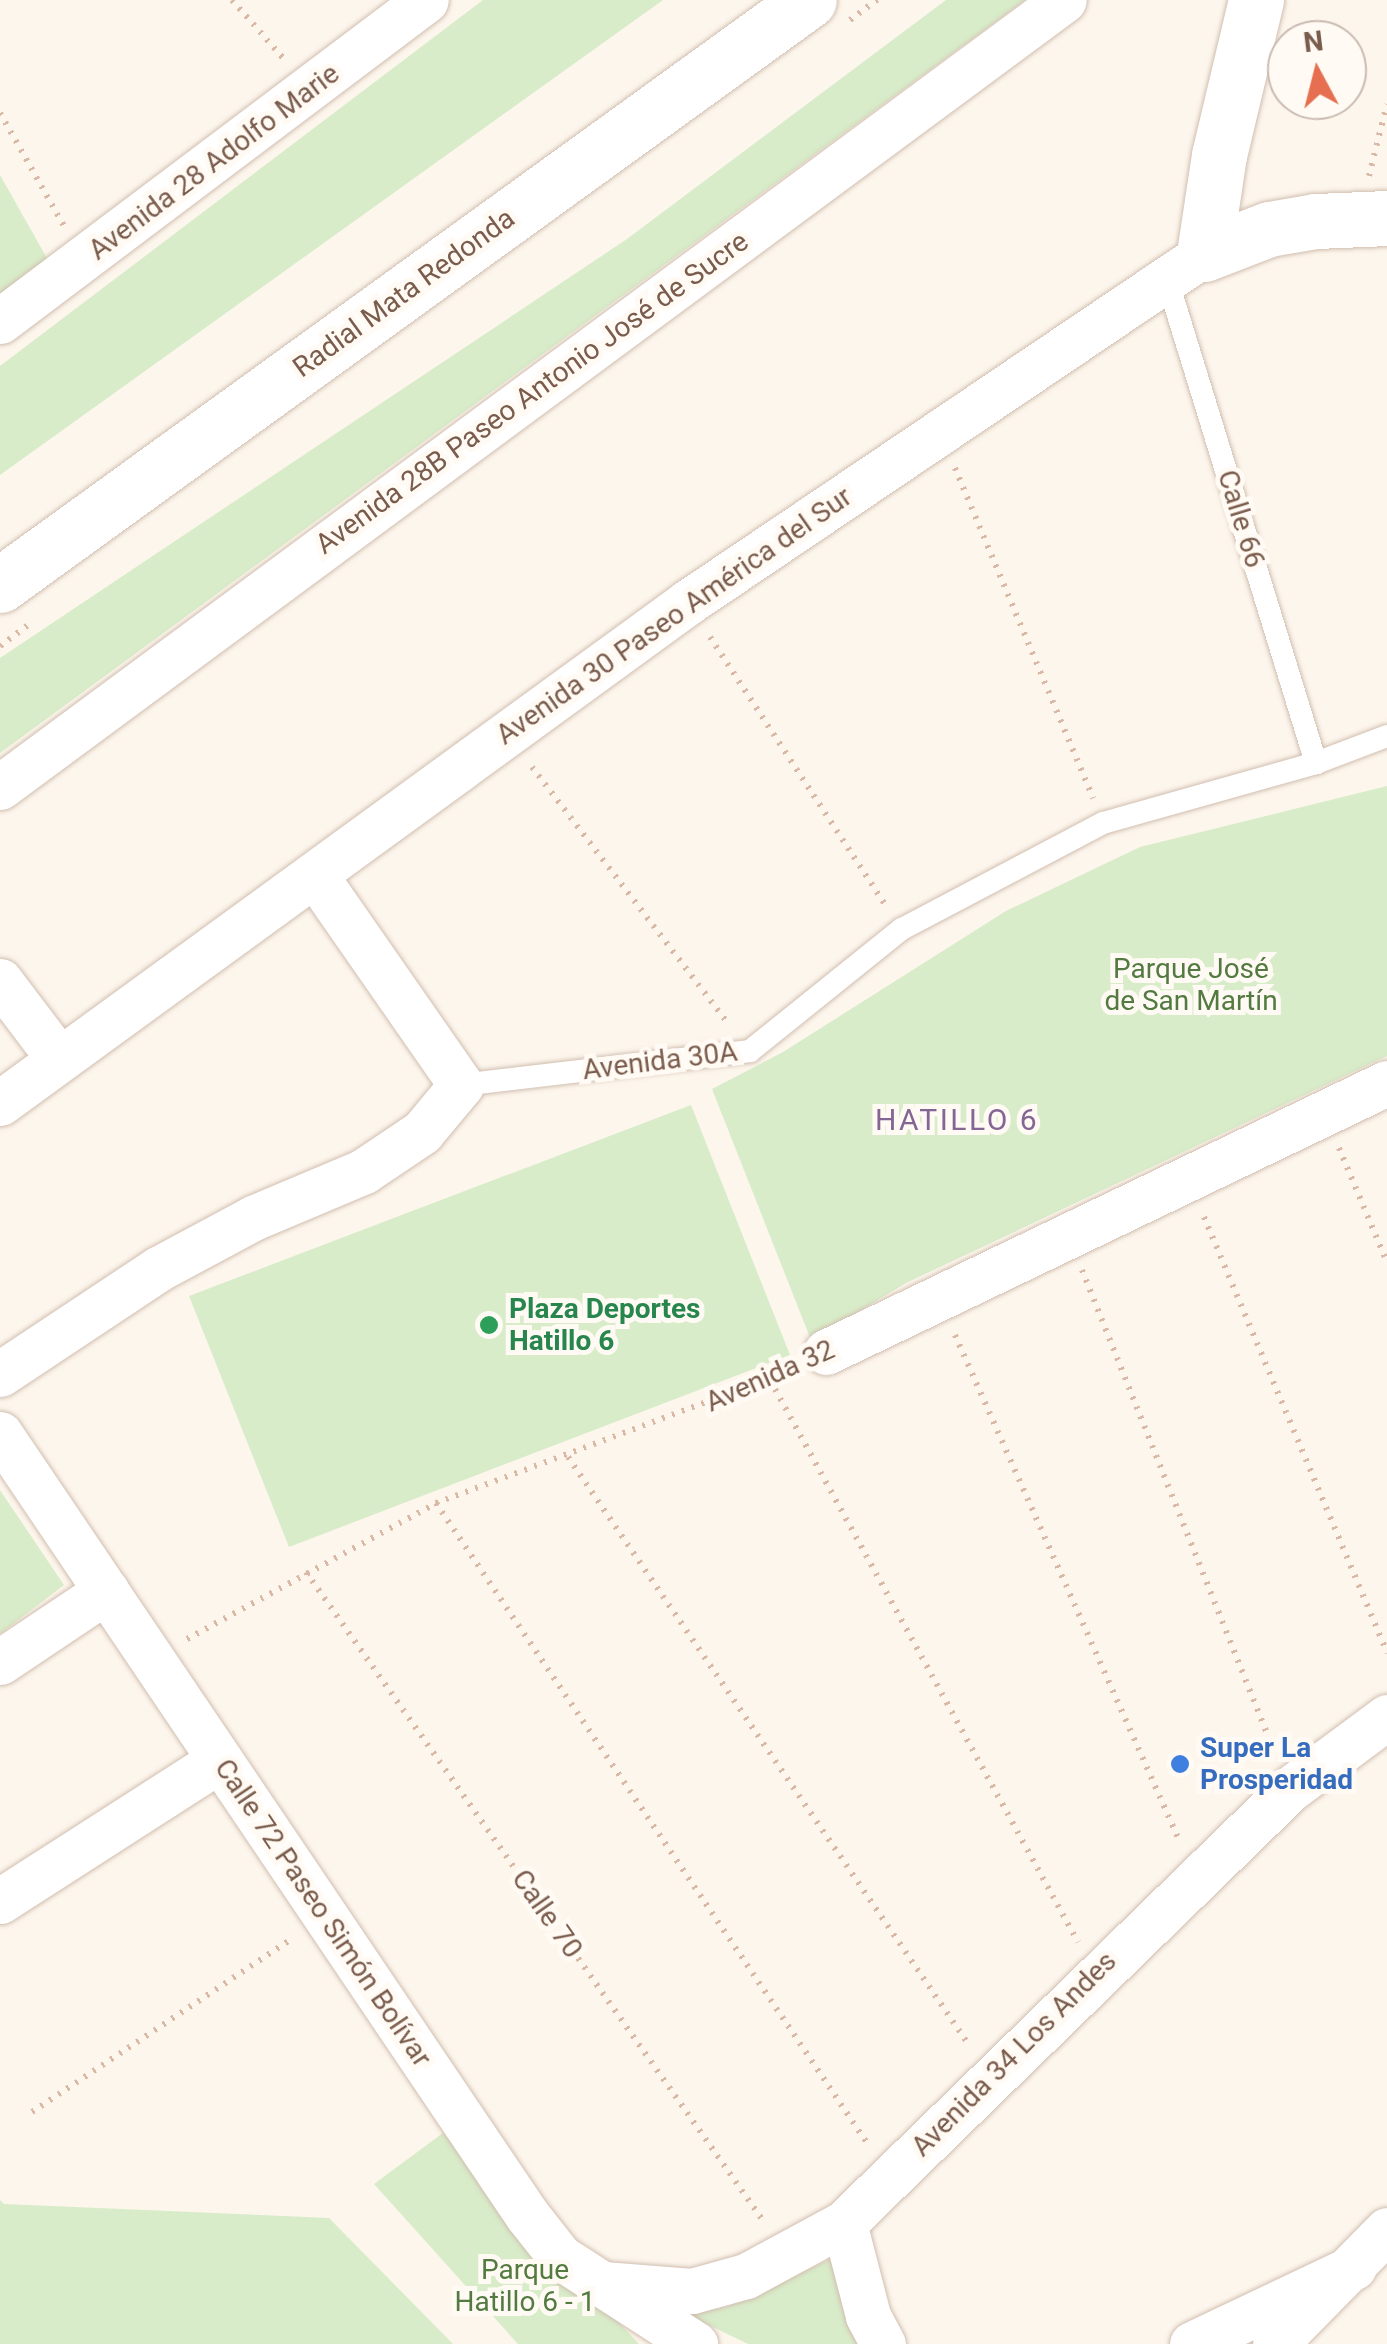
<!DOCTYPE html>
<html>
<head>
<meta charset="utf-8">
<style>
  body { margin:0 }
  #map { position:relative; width:1387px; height:2344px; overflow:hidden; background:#fdf6ec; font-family:Roboto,sans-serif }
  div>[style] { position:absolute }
  .green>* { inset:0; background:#d8ecc9 }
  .path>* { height:6px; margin-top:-3px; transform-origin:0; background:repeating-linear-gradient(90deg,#d9b8a5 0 2.5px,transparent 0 10.5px) }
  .roads { filter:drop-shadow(0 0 2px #d1beb0) drop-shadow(0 0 2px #d1beb0) }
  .lane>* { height:22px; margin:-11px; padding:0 11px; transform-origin:11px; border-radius:11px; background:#fff }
  .street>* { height:45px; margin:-22.5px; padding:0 22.5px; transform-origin:22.5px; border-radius:22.5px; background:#fff }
  .secondary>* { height:55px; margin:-27.5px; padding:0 27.5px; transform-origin:27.5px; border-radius:27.5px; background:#fff }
  .dots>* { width:28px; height:28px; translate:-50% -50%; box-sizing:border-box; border:5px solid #fffaf3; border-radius:50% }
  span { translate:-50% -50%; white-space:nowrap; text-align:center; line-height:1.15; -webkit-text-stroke:10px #fffaf3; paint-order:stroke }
  .street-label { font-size:28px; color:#7a5c4d }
  .park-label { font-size:28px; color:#537a41 }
  .leisure-label { font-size:28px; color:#27864d; font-weight:700 }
  .left { translate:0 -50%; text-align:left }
  .shop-label { font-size:28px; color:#366cbe; font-weight:700 }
  .neighbourhood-label { font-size:30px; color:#846695; letter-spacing:2.5px }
  .north { position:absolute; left:1267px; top:20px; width:100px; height:100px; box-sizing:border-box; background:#fffaf3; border:2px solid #cabbb1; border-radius:50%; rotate:353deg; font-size:28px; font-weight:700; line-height:40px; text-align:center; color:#7a5c4d }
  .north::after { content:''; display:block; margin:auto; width:35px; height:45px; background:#e76f51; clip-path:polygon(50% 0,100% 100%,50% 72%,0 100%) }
</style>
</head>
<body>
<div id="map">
  <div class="green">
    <i style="clip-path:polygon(483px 0,663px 0,0 475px,0 366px)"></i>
    <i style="clip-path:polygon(946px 0,1025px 0,0 753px,0 658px,627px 239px)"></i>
    <i style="clip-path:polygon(0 175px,48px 260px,0 296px)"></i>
    <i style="clip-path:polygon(1387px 786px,1387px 1056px,906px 1283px,811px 1340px,712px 1089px,783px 1052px,1006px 911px,1140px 847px)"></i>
    <i style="clip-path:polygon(691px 1105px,790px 1355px,289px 1547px,189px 1296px)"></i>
    <i style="clip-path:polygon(0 1490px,64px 1585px,0 1634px)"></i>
    <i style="clip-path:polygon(443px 2133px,639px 2344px,518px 2344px,374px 2184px)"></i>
    <i style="clip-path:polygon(0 2200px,4px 2204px,329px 2218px,453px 2344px,0 2344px)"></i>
    <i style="clip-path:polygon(842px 2254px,874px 2344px,748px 2344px,686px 2314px,726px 2307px)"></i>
  </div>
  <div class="path">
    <i style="left:232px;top:0;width:77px;rotate:48.7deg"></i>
    <i style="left:850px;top:20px;width:34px;rotate:-37deg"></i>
    <i style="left:0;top:113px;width:130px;rotate:60.5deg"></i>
    <i style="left:1369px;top:176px;width:74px;rotate:-76deg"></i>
    <i style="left:955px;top:468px;width:358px;rotate:67.3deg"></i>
    <i style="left:710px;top:637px;width:323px;rotate:56.8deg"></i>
    <i style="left:0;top:646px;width:34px;rotate:-37deg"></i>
    <i style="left:532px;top:767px;width:322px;rotate:52.6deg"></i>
    <i style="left:1339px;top:1148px;width:124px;rotate:67.2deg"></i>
    <i style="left:1204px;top:1217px;width:473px;rotate:67.2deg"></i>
    <i style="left:1082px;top:1270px;width:518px;rotate:68.24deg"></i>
    <i style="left:955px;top:1335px;width:552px;rotate:66.08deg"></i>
    <i style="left:770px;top:1380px;width:641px;rotate:61.28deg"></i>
    <i style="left:568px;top:1457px;width:712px;rotate:55.71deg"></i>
    <i style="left:436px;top:1503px;width:772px;rotate:56.04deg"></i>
    <i style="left:306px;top:1572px;width:795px;rotate:54.83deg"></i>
    <i style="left:187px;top:1639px;width:284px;rotate:-28.6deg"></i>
    <i style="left:436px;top:1503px;width:379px;rotate:-20.5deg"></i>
    <i style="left:32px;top:2112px;width:311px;rotate:-33.7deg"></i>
  </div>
  <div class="roads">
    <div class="lane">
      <i style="left:1166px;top:276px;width:510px;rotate:72.88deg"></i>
      <i style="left:461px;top:1085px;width:291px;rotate:-6.7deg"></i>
      <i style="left:750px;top:1051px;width:195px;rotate:-38.8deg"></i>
      <i style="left:902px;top:929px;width:227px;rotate:-27.8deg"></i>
      <i style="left:1103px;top:823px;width:221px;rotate:-15.7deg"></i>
      <i style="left:1316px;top:763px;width:76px;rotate:-20.8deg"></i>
    </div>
    <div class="street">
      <i style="left:0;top:321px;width:533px;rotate:-37deg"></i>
      <i style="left:0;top:787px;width:1323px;rotate:-36.49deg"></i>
      <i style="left:0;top:981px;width:98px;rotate:52.9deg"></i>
      <i style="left:0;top:1103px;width:851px;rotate:-36.06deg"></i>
      <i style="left:688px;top:602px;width:622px;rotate:-34deg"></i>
      <i style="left:826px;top:1352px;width:622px;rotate:-25.62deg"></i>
      <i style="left:0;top:1374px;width:190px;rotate:-33.6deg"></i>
      <i style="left:158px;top:1269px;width:108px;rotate:-28.2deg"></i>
      <i style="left:253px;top:1218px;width:121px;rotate:-22.9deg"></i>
      <i style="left:364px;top:1171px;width:70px;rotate:-33.9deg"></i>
      <i style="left:422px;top:1132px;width:61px;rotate:-50.3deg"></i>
      <i style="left:461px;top:1085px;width:256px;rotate:-124.8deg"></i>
      <i style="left:0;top:1434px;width:942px;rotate:55.99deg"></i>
      <i style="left:527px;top:2215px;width:53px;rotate:51.8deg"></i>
      <i style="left:560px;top:2257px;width:161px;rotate:32.8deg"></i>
      <i style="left:0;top:1662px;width:128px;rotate:-33.8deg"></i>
      <i style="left:0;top:1901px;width:261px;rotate:-32.7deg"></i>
      <i style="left:844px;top:2223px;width:96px;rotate:75.5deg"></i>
      <i style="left:868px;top:2316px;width:32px;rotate:62deg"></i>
      <i style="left:603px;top:2284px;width:89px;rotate:4.5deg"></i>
      <i style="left:692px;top:2291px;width:56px;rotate:-15.5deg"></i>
      <i style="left:746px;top:2276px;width:111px;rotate:-28.4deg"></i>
      <i style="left:844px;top:2223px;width:622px;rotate:-44.22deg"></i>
      <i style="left:1290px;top:1789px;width:121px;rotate:-36.6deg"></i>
      <i style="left:1192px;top:2344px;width:179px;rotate:-25.4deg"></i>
      <i style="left:1275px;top:2344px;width:160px;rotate:-45.5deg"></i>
    </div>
    <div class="secondary">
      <i style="left:1256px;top:0;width:159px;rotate:103.4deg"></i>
      <i style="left:1219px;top:155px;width:100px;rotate:98.6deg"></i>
      <i style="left:1204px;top:254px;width:70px;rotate:-21deg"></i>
      <i style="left:1269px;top:229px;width:48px;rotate:-9.7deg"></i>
      <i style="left:1316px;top:221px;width:71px;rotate:-2.4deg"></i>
      <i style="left:0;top:585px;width:998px;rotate:-35.87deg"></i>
    </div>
  </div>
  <div class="dots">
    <i style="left:489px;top:1325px;background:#2e9e5b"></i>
    <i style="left:1180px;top:1764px;background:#3f7fe0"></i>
  </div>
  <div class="street-label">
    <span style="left:214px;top:162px;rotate:-37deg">Avenida 28 Adolfo Marie</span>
    <span style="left:404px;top:293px;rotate:-36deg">Radial Mata Redonda</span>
    <span style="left:532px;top:393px;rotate:-36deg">Avenida 28B Paseo Antonio José de Sucre</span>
    <span style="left:1241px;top:519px;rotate:73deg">Calle 66</span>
    <span style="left:674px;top:616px;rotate:-35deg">Avenida 30 Paseo América del Sur</span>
    <span style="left:660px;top:1061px;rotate:-7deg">Avenida 30A</span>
    <span style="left:770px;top:1376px;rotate:-24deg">Avenida 32</span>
    <span style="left:323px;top:1913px;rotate:56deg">Calle 72 Paseo Simón Bolívar</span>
    <span style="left:547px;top:1914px;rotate:55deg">Calle 70</span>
    <span style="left:1014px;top:2054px;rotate:-45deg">Avenida 34 Los Andes</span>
  </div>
  <div class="park-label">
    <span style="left:1191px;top:985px">Parque José<br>de San Martín</span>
    <span style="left:525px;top:2286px">Parque<br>Hatillo 6 - 1</span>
  </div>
  <div class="leisure-label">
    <span class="left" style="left:509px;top:1325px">Plaza Deportes<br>Hatillo 6</span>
  </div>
  <div class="shop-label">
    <span class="left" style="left:1200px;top:1764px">Super La<br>Prosperidad</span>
  </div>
  <div class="neighbourhood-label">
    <span style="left:957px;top:1120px">HATILLO 6</span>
  </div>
  <div class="north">N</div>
</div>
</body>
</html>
